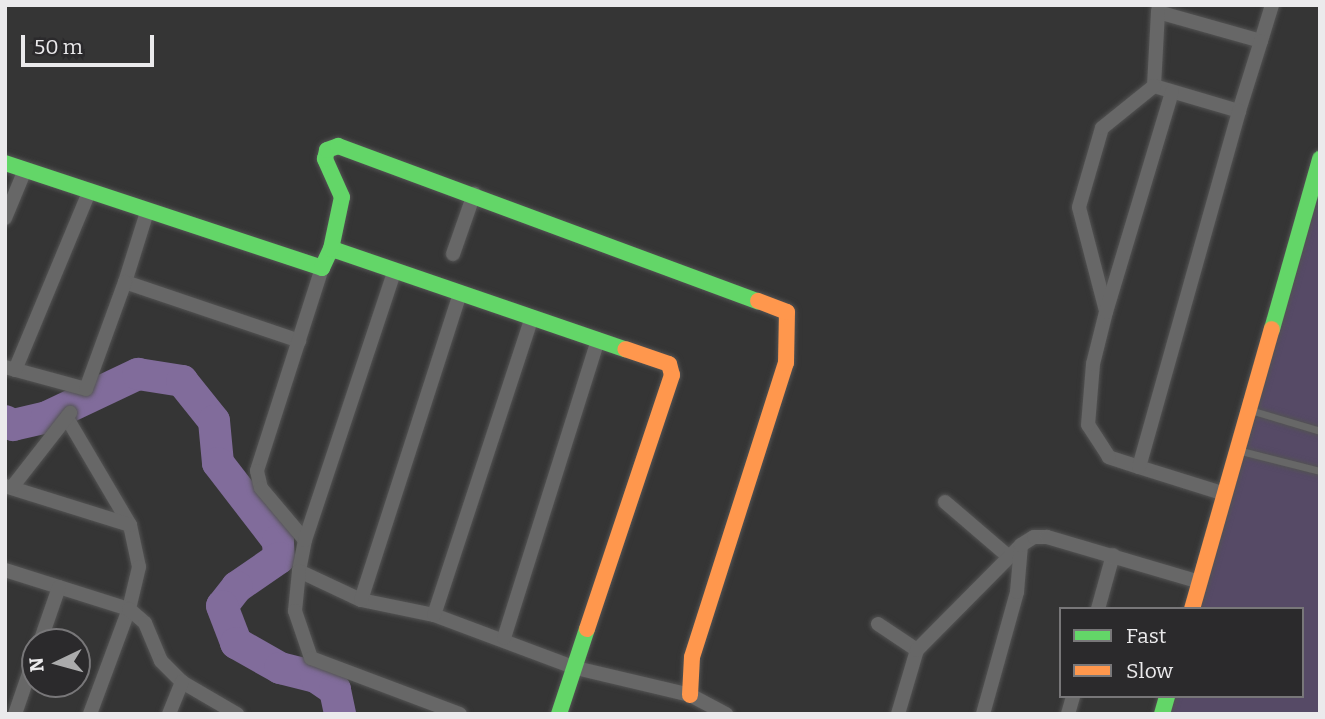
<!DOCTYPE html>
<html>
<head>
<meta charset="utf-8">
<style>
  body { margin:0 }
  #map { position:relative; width:1325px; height:719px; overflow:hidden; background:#353535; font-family:Bitter,serif }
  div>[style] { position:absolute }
  .green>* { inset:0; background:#564a66 }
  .river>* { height:32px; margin:-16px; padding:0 16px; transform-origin:16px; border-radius:16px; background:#816c9b }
  .roads { filter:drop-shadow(0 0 2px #535353) drop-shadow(0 0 2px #535353) }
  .lane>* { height:7px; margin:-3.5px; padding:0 3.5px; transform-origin:3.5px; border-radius:3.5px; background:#676767 }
  .street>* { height:14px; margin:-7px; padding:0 7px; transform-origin:7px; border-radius:7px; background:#676767 }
  .fast>* { height:16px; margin:-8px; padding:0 8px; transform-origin:8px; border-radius:8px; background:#63d668 }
  .slow>* { height:16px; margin:-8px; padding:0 8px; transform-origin:8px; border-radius:8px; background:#ff974d }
  span { translate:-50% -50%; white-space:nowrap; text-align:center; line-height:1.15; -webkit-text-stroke:6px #2b2a2c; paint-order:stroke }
  .frame { position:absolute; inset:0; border:7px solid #ebeaec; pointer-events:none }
  .legend { position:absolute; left:1059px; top:607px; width:245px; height:91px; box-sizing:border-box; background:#2b2a2c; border:2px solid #787779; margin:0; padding:9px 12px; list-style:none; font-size:21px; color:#ebeaec }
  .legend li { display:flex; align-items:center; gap:14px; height:35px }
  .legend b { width:35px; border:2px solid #787779 }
  .north { position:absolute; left:21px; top:628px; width:70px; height:70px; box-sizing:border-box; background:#2b2a2c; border:2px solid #787779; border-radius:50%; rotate:265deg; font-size:19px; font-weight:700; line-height:28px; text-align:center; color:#ebeaec }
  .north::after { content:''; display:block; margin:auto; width:24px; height:32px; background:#ababac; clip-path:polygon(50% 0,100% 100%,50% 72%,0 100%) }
  .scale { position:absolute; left:21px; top:35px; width:133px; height:32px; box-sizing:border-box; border:4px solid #ebeaec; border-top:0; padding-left:9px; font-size:21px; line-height:24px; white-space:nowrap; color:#ebeaec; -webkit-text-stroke:5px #2b2a2c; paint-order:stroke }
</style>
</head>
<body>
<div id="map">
  <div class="green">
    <i style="clip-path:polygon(1320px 178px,1320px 714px,1168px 714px,1173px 696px,1302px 696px,1302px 609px,1198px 609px)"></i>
  </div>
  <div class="river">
    <i style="left:5px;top:421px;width:9px;rotate:27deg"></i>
    <i style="left:13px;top:425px;width:35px;rotate:-13deg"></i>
    <i style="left:47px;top:417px;width:101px;rotate:-25.3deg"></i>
    <i style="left:138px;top:374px;width:45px;rotate:9deg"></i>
    <i style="left:182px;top:381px;width:51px;rotate:51.3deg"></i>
    <i style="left:214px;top:421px;width:42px;rotate:84.6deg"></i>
    <i style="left:218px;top:463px;width:98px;rotate:52.4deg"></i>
    <i style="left:278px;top:541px;width:17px;rotate:87deg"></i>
    <i style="left:279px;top:558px;width:51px;rotate:145.4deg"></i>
    <i style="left:237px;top:587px;width:24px;rotate:128deg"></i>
    <i style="left:222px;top:606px;width:40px;rotate:69deg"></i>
    <i style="left:236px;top:643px;width:51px;rotate:29.6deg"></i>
    <i style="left:280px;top:668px;width:37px;rotate:14deg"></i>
    <i style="left:316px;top:677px;width:23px;rotate:34deg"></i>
    <i style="left:335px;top:690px;width:25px;rotate:78deg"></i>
  </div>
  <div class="roads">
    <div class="lane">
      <i style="left:1250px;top:410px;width:73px;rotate:16.7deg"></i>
      <i style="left:1237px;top:450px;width:86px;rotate:14.2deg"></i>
    </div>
    <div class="street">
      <i style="left:1159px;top:5px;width:7px;rotate:98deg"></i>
      <i style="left:1158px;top:12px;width:107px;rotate:15.7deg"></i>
      <i style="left:1261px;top:41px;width:38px;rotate:-73deg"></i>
      <i style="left:1158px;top:12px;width:74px;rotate:93.1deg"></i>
      <i style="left:1154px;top:86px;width:89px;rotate:16.4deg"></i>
      <i style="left:1239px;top:111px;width:73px;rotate:-72.6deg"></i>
      <i style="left:147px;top:212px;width:73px;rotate:107.4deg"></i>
      <i style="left:125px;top:282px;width:184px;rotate:18.7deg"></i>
      <i style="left:5px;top:218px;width:52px;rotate:-67.4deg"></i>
      <i style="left:453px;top:254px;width:64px;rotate:-70.7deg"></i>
      <i style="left:322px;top:268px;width:213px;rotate:107.8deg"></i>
      <i style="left:257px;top:471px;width:17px;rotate:77deg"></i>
      <i style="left:261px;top:488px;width:68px;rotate:49.8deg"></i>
      <i style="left:305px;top:540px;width:32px;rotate:101deg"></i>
      <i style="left:299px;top:571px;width:68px;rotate:25.1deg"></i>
      <i style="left:361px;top:600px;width:75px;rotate:11.6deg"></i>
      <i style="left:434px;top:615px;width:152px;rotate:20.5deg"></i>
      <i style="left:576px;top:668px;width:117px;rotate:13.3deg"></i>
      <i style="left:690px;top:695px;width:41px;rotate:27.8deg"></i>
      <i style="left:1106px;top:311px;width:107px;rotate:-104.6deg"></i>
      <i style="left:1079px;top:207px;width:82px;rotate:-73.8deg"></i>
      <i style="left:1102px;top:128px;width:67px;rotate:-38.9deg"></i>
      <i style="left:5px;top:367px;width:84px;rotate:15.2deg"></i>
      <i style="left:86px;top:389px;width:114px;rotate:-70deg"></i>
      <i style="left:15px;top:370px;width:193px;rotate:-67.4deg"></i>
      <i style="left:67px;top:418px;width:124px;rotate:59.5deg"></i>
      <i style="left:130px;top:525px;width:43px;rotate:77.9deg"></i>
      <i style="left:139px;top:567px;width:43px;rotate:103.4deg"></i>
      <i style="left:129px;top:609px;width:112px;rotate:110.4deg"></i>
      <i style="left:1139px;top:467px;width:32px;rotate:-162deg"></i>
      <i style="left:1109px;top:457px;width:38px;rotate:-123deg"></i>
      <i style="left:1088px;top:425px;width:61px;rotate:-85.3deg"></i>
      <i style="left:1093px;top:364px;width:54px;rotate:-76deg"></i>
      <i style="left:1106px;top:312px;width:230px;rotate:-73.3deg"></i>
      <i style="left:5px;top:486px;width:131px;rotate:17.3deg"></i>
      <i style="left:13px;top:486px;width:93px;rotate:-52deg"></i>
      <i style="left:1225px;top:494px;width:90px;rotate:-162.6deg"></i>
      <i style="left:1139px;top:467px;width:370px;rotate:-74.3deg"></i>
      <i style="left:945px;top:502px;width:83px;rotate:40.6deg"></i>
      <i style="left:305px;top:540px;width:282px;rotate:-71.6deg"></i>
      <i style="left:5px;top:570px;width:130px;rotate:17.5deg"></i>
      <i style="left:129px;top:609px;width:21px;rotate:41deg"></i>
      <i style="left:145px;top:623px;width:41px;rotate:67.2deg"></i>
      <i style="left:161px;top:661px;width:30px;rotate:45deg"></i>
      <i style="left:182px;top:682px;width:64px;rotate:30.2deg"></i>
      <i style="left:299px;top:571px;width:40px;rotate:95.7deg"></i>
      <i style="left:295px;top:611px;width:50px;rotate:71.2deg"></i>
      <i style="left:311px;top:658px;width:159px;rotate:20.6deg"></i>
      <i style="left:361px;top:600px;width:323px;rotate:-72.1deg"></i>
      <i style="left:1098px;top:609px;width:56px;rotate:-74.5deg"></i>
      <i style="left:434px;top:615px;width:314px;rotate:-71.8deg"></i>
      <i style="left:878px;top:624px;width:47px;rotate:33.7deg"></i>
      <i style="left:504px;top:638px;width:313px;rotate:-72.5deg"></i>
      <i style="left:40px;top:642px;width:58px;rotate:-70.9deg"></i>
      <i style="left:15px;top:714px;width:61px;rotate:-71deg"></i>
      <i style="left:169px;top:714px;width:35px;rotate:-68deg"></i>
      <i style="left:898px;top:714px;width:67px;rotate:-73.5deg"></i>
      <i style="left:917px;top:650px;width:148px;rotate:-45.3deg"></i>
      <i style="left:983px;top:714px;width:127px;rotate:-74.4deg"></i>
      <i style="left:1017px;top:592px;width:47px;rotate:-85.1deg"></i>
      <i style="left:1021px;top:545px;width:15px;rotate:-32deg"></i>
      <i style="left:1034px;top:537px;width:13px"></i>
      <i style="left:1047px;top:537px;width:159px;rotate:16.4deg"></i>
      <i style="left:1068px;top:714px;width:19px;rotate:-74deg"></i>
    </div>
    <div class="fast">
      <i style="left:5px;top:163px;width:334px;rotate:18.3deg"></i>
      <i style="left:322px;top:268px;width:21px;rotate:-65deg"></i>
      <i style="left:331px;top:249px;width:7px;rotate:16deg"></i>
      <i style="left:338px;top:251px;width:303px;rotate:18.9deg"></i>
      <i style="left:331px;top:249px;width:53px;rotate:-78.1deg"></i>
      <i style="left:342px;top:197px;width:42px;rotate:-114.1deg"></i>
      <i style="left:325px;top:159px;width:9px;rotate:-77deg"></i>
      <i style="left:327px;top:150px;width:12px;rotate:-20deg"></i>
      <i style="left:338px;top:146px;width:448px;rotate:20.3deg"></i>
      <i style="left:1272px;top:329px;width:177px;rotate:-74.2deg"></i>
      <i style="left:559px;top:714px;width:89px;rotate:-71.8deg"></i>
      <i style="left:1162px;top:714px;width:19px;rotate:-74deg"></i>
    </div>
    <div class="slow">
      <i style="left:1192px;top:609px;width:291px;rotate:-74.1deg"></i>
      <i style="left:587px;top:629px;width:268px;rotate:-71.5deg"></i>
      <i style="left:672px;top:375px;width:11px;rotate:-105deg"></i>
      <i style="left:669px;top:364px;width:46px;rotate:-161.2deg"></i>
      <i style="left:690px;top:695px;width:38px;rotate:-87deg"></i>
      <i style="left:692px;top:657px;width:309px;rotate:-72.3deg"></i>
      <i style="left:786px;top:363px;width:51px;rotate:-88.9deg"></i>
      <i style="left:787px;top:312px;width:31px;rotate:-159deg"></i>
    </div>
  </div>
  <div class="frame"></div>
  <ul class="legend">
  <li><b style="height:9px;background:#63d668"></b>Fast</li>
  <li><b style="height:9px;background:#ff974d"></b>Slow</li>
  </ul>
  <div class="north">N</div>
  <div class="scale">50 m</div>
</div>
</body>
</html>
